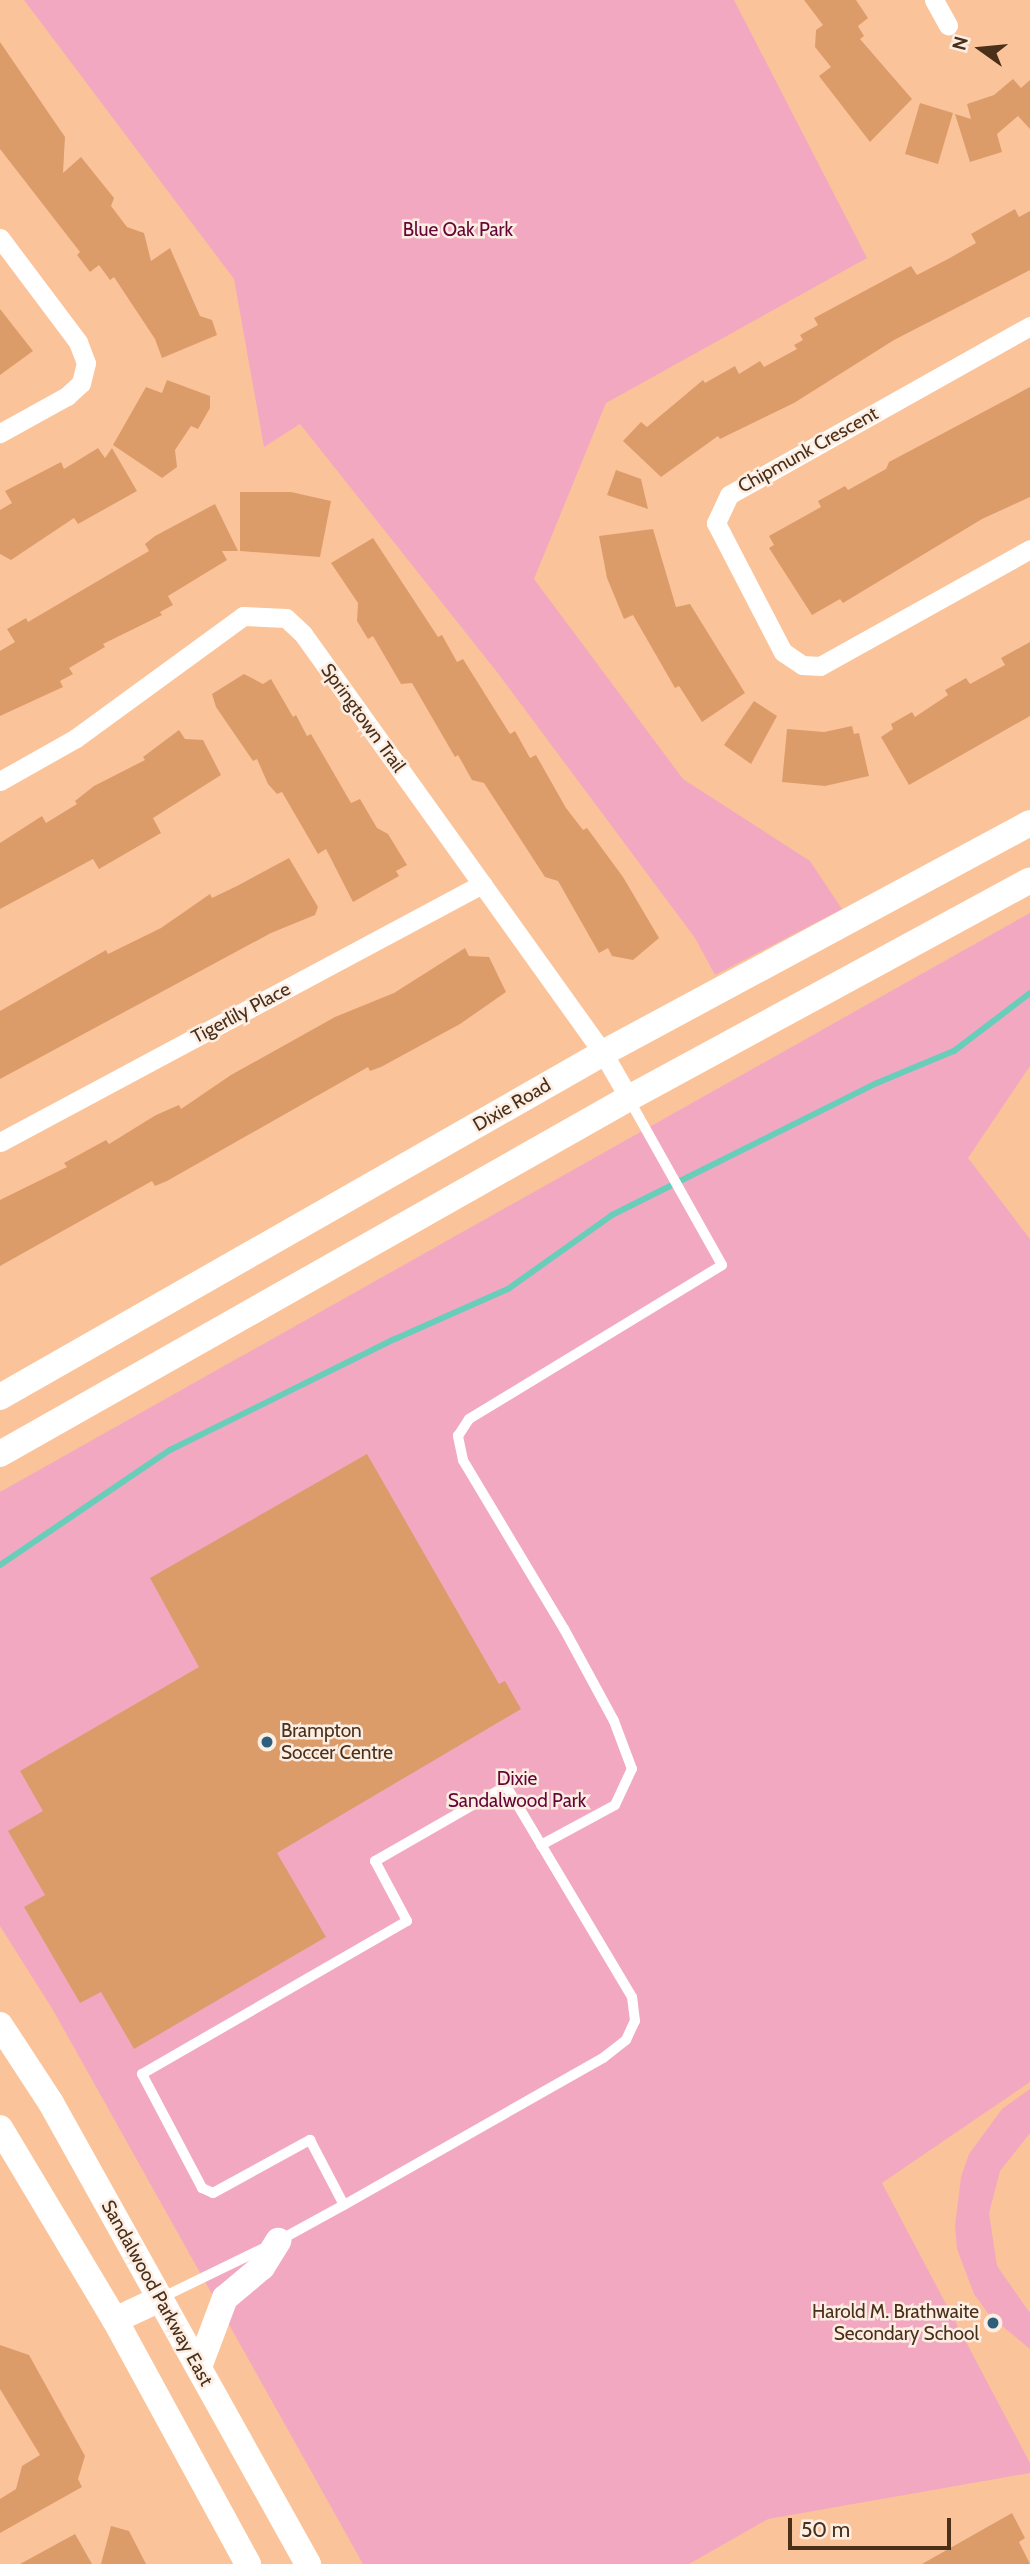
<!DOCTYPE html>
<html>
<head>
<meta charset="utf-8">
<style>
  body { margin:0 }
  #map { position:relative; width:1030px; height:2564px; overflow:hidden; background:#fbc399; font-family:Cabin,sans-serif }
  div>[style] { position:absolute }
  .green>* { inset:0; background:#f2a8c1 }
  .stream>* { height:6px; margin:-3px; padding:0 3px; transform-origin:3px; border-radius:3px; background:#68ceb9 }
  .building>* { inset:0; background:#dc9c6a }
  .service>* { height:10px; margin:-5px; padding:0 5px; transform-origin:5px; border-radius:5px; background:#fff }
  .minor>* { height:19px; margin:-9.5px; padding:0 9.5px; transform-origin:9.5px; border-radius:9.5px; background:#fff }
  .secondary>* { height:26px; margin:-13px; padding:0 13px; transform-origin:13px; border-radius:13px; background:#fff }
  .dots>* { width:19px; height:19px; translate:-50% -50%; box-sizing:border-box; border:4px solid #fdeee4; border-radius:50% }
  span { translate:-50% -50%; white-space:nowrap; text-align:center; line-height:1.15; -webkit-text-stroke:5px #fdeee4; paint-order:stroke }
  .park-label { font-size:19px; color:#650436 }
  .street-label { font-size:19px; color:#4a2f19 }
  .poi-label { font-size:19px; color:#4a2f19 }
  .left { translate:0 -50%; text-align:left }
  .right { translate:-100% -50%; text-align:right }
  .north { position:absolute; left:946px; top:14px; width:70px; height:70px; -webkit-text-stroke:5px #fdeee4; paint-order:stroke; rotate:285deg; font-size:19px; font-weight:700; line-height:28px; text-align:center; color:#4a2f19 }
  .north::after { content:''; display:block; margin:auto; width:24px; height:32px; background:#4a2f19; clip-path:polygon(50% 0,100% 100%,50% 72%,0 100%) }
  .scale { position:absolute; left:788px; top:2518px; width:163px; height:32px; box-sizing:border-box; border:4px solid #4a2f19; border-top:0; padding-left:9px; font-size:21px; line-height:24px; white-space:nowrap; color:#4a2f19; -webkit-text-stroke:5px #fdeee4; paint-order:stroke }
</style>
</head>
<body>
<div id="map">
  <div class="green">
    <i style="clip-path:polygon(24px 0,734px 0,867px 258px,606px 403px,534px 579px,683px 779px,810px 861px,842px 909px,715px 975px,695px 938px,497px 672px,300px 424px,264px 447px,234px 279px)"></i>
    <i style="clip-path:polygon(1030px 913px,1030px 1066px,968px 1158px,1030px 1239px,1030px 2082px,882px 2183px,1030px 2463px,1030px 2473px,768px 2519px,689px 2564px,363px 2564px,53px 2010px,0 1926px,0 1492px)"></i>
    <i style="clip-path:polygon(1030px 2089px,1030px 2133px,1000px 2171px,989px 2213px,997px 2266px,1030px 2313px,1030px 2349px,990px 2316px,974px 2294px,957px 2249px,955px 2226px,961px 2177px,969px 2154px,1002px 2109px)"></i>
  </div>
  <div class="stream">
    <i style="left:0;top:1565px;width:205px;rotate:-34.1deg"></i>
    <i style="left:170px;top:1450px;width:251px;rotate:-26.3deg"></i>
    <i style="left:395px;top:1339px;width:124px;rotate:-23.9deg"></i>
    <i style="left:508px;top:1289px;width:128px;rotate:-35.4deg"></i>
    <i style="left:612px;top:1215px;width:296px;rotate:-26.5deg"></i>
    <i style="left:877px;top:1083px;width:83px;rotate:-22.6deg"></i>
    <i style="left:954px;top:1051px;width:96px;rotate:-37.3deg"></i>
  </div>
  <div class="building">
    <i style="clip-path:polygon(804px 0,856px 0,868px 18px,858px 26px,864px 36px,860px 39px,912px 99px,870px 142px,819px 76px,831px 67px,815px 47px,816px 30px,823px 25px)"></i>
    <i style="clip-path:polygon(0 42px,65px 137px,63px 173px,81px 157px,114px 198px,111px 206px,127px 227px,144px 233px,151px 261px,170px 248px,200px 316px,212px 320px,217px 335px,162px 358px,155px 339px,114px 277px,110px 280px,99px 265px,90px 272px,77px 255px,80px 252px,0 149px)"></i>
    <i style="clip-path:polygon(1013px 79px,1021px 88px,1030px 80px,1030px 129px,1018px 116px,997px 134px,1002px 152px,970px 162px,955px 114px,971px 119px,967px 104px,994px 95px)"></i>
    <i style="clip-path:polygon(920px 103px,953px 113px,938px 164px,905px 154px)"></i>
    <i style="clip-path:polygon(1015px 209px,1019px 217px,1030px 211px,1030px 270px,894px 340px,794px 403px,720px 439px,718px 436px,661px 477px,623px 441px,641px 422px,647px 427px,703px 380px,705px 383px,735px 366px,739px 374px,760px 361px,764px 367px,797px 349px,794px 345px,803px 340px,800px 335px,818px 325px,814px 318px,911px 266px,917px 275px,948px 259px,976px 243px,971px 234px)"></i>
    <i style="clip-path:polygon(0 309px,33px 351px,0 375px)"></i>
    <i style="clip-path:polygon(167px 380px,210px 396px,210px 408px,198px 429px,191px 426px,175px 450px,177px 467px,162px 478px,113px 445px,146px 387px,162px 393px)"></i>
    <i style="clip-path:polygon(1030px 387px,1030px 497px,982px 519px,843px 603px,840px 599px,812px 615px,769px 548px,774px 545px,769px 536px,821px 507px,818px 501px,845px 486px,848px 490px,886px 469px,889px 462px)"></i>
    <i style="clip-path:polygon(98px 448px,105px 458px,112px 448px,137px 491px,78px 524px,74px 518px,11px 560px,0 554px,0 510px,12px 503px,5px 491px,61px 462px,64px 469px)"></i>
    <i style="clip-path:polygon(616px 470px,641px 479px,648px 509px,607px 495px)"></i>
    <i style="clip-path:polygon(240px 492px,291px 492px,331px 501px,320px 557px,240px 551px)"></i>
    <i style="clip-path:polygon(215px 504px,238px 551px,222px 551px,227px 560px,168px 596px,173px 605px,160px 612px,162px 615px,103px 644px,105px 647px,69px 668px,73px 674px,60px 681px,63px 687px,0 716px,0 651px,15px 642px,7px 629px,26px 618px,28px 622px,125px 565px,149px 551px,145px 544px,155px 536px)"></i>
    <i style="clip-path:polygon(653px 529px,676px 607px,690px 604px,745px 693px,702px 722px,679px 686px,675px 688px,633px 615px,624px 619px,607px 578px,599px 536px)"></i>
    <i style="clip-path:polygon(373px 538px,438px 637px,442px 635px,457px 662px,463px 659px,510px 734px,515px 731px,530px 758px,536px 755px,566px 808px,583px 830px,587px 828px,623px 877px,659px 938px,633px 960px,612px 956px,608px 948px,599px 953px,558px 881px,545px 877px,484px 783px,472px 780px,458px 755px,455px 757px,412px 683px,401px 684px,373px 636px,368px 639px,357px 621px,358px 603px,331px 563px)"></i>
    <i style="clip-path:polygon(1030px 642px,1030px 716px,909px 785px,881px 737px,893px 729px,891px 724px,912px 712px,915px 717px,948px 695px,945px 690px,966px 678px,970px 684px,1005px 665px,1001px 658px)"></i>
    <i style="clip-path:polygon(244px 674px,263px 684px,271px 679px,293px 717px,296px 715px,307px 736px,311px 734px,351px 803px,360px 799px,377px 828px,388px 834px,407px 865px,396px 871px,399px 876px,353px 902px,326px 849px,318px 854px,282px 792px,277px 794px,268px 784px,257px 759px,253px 761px,216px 707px,212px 694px)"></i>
    <i style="clip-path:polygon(754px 701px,777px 716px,751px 764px,724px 745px)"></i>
    <i style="clip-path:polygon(852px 726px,854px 734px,859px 733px,869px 776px,825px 786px,782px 782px,787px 729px,824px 732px)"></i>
    <i style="clip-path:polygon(179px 730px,185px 739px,203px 740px,221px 775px,153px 818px,161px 833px,99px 869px,93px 859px,0 909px,0 843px,42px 816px,46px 823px,77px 804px,75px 801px,94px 786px,145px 760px,143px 757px)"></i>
    <i style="clip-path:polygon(289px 858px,318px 907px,315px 915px,271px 933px,0 1079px,0 1011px,106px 950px,108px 954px,161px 928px,210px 894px,212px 898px,237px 886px)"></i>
    <i style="clip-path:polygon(465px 948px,469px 956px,489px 957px,506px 992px,460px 1024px,381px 1067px,370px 1071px,368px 1067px,167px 1181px,155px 1186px,152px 1181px,0 1266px,0 1200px,67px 1167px,64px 1163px,106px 1140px,109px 1144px,156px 1115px,179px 1105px,181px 1109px,231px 1075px,335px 1017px,394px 993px)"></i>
    <i style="clip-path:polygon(367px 1454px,499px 1684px,505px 1681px,521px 1709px,277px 1853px,326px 1937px,134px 2049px,101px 1992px,80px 2003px,24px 1907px,45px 1895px,8px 1831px,43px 1811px,20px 1771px,199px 1667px,150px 1578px)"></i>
    <i style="clip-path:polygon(0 2345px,29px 2355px,85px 2456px,78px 2479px,82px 2487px,0 2533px,0 2499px,16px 2489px,22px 2466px,40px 2455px,0 2389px)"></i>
    <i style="clip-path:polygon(1012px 2513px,1025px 2538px,1019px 2542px,1030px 2564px,922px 2564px)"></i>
    <i style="clip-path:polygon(111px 2526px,129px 2531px,146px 2564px,101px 2564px)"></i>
    <i style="clip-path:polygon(75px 2534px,92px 2564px,20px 2564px)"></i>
  </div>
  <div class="service">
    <i style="left:541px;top:1845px;width:84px;rotate:-28.4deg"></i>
    <i style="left:615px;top:1805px;width:40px;rotate:-65deg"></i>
    <i style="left:632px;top:1769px;width:51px;rotate:-110.6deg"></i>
    <i style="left:614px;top:1721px;width:105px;rotate:-118.5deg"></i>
    <i style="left:564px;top:1629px;width:197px;rotate:-120.9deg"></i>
    <i style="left:463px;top:1460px;width:25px;rotate:-102deg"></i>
    <i style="left:458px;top:1436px;width:20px;rotate:-57deg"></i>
    <i style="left:469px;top:1419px;width:296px;rotate:-31.3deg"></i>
    <i style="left:722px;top:1265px;width:190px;rotate:-119.3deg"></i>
    <i style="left:280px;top:2240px;width:73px;rotate:-28.7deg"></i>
    <i style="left:344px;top:2205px;width:298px;rotate:-29.6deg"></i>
    <i style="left:603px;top:2058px;width:29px;rotate:-38deg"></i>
    <i style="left:626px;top:2040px;width:21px;rotate:-65deg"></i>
    <i style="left:635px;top:2021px;width:24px;rotate:-97deg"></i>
    <i style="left:632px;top:1997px;width:246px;rotate:-120.8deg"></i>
    <i style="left:506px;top:1786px;width:151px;rotate:150.2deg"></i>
    <i style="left:375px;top:1861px;width:68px;rotate:61.9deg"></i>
    <i style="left:407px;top:1921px;width:306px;rotate:150deg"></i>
    <i style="left:142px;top:2074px;width:129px;rotate:62.2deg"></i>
    <i style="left:202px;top:2188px;width:12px;rotate:24deg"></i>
    <i style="left:213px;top:2193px;width:111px;rotate:-28.7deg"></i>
    <i style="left:310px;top:2140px;width:73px;rotate:62.4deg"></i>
    <i style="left:161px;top:2298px;width:114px;rotate:-25.9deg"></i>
  </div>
  <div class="minor">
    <i style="left:934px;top:0;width:29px;rotate:61deg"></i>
    <i style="left:0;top:238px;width:130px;rotate:53.1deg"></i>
    <i style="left:78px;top:342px;width:22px;rotate:69deg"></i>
    <i style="left:86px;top:363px;width:21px;rotate:104deg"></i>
    <i style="left:81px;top:383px;width:19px;rotate:137deg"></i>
    <i style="left:67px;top:396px;width:77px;rotate:151.1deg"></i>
    <i style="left:1030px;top:326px;width:345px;rotate:150.7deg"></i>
    <i style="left:729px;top:495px;width:31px;rotate:115deg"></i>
    <i style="left:716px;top:523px;width:145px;rotate:62.6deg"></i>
    <i style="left:783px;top:652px;width:23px;rotate:34deg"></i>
    <i style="left:802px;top:665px;width:18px;rotate:3deg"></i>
    <i style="left:820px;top:666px;width:240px;rotate:-29.1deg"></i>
    <i style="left:0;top:781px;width:87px;rotate:-29.5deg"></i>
    <i style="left:76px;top:738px;width:207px;rotate:-36.1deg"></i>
    <i style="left:243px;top:616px;width:43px;rotate:2.7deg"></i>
    <i style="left:286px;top:618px;width:23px;rotate:43deg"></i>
    <i style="left:303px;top:634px;width:515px;rotate:54.4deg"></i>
    <i style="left:603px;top:1053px;width:52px;rotate:60deg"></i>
    <i style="left:0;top:1142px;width:547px;rotate:-28.16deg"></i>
  </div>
  <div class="secondary">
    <i style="left:0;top:1397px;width:694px;rotate:-29.7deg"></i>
    <i style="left:603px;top:1053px;width:485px;rotate:-28.3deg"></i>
    <i style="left:0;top:1454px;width:723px;rotate:-29.51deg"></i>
    <i style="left:629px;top:1098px;width:456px;rotate:-28.5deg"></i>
    <i style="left:0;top:2025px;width:93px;rotate:56.8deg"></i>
    <i style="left:51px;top:2103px;width:528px;rotate:60.86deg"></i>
    <i style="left:0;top:2128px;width:224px;rotate:59.1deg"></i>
    <i style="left:115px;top:2320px;width:278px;rotate:61.4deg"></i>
    <i style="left:115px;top:2320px;width:50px;rotate:-25deg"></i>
    <i style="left:199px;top:2367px;width:74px;rotate:-69.4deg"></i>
    <i style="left:225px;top:2298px;width:48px;rotate:-40deg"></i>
    <i style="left:262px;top:2267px;width:31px;rotate:-58deg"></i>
  </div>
  <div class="dots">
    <i style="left:267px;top:1742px;background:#2d5e7c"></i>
    <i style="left:993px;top:2323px;background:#2d5e7c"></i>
  </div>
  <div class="park-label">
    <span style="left:458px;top:230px">Blue Oak Park</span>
    <span style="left:517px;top:1790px">Dixie<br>Sandalwood Park</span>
  </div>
  <div class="street-label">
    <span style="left:808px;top:450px;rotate:-29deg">Chipmunk Crescent</span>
    <span style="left:363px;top:718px;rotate:54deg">Springtown Trail</span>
    <span style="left:241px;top:1013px;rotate:-28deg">Tigerlily Place</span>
    <span style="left:512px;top:1105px;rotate:-30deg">Dixie Road</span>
    <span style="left:157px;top:2293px;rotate:61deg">Sandalwood Parkway East</span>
  </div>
  <div class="poi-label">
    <span class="left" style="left:281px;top:1742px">Brampton<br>Soccer Centre</span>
    <span class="right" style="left:979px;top:2323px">Harold M. Brathwaite<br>Secondary School</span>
  </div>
  <div class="north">N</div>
  <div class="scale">50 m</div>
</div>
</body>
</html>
